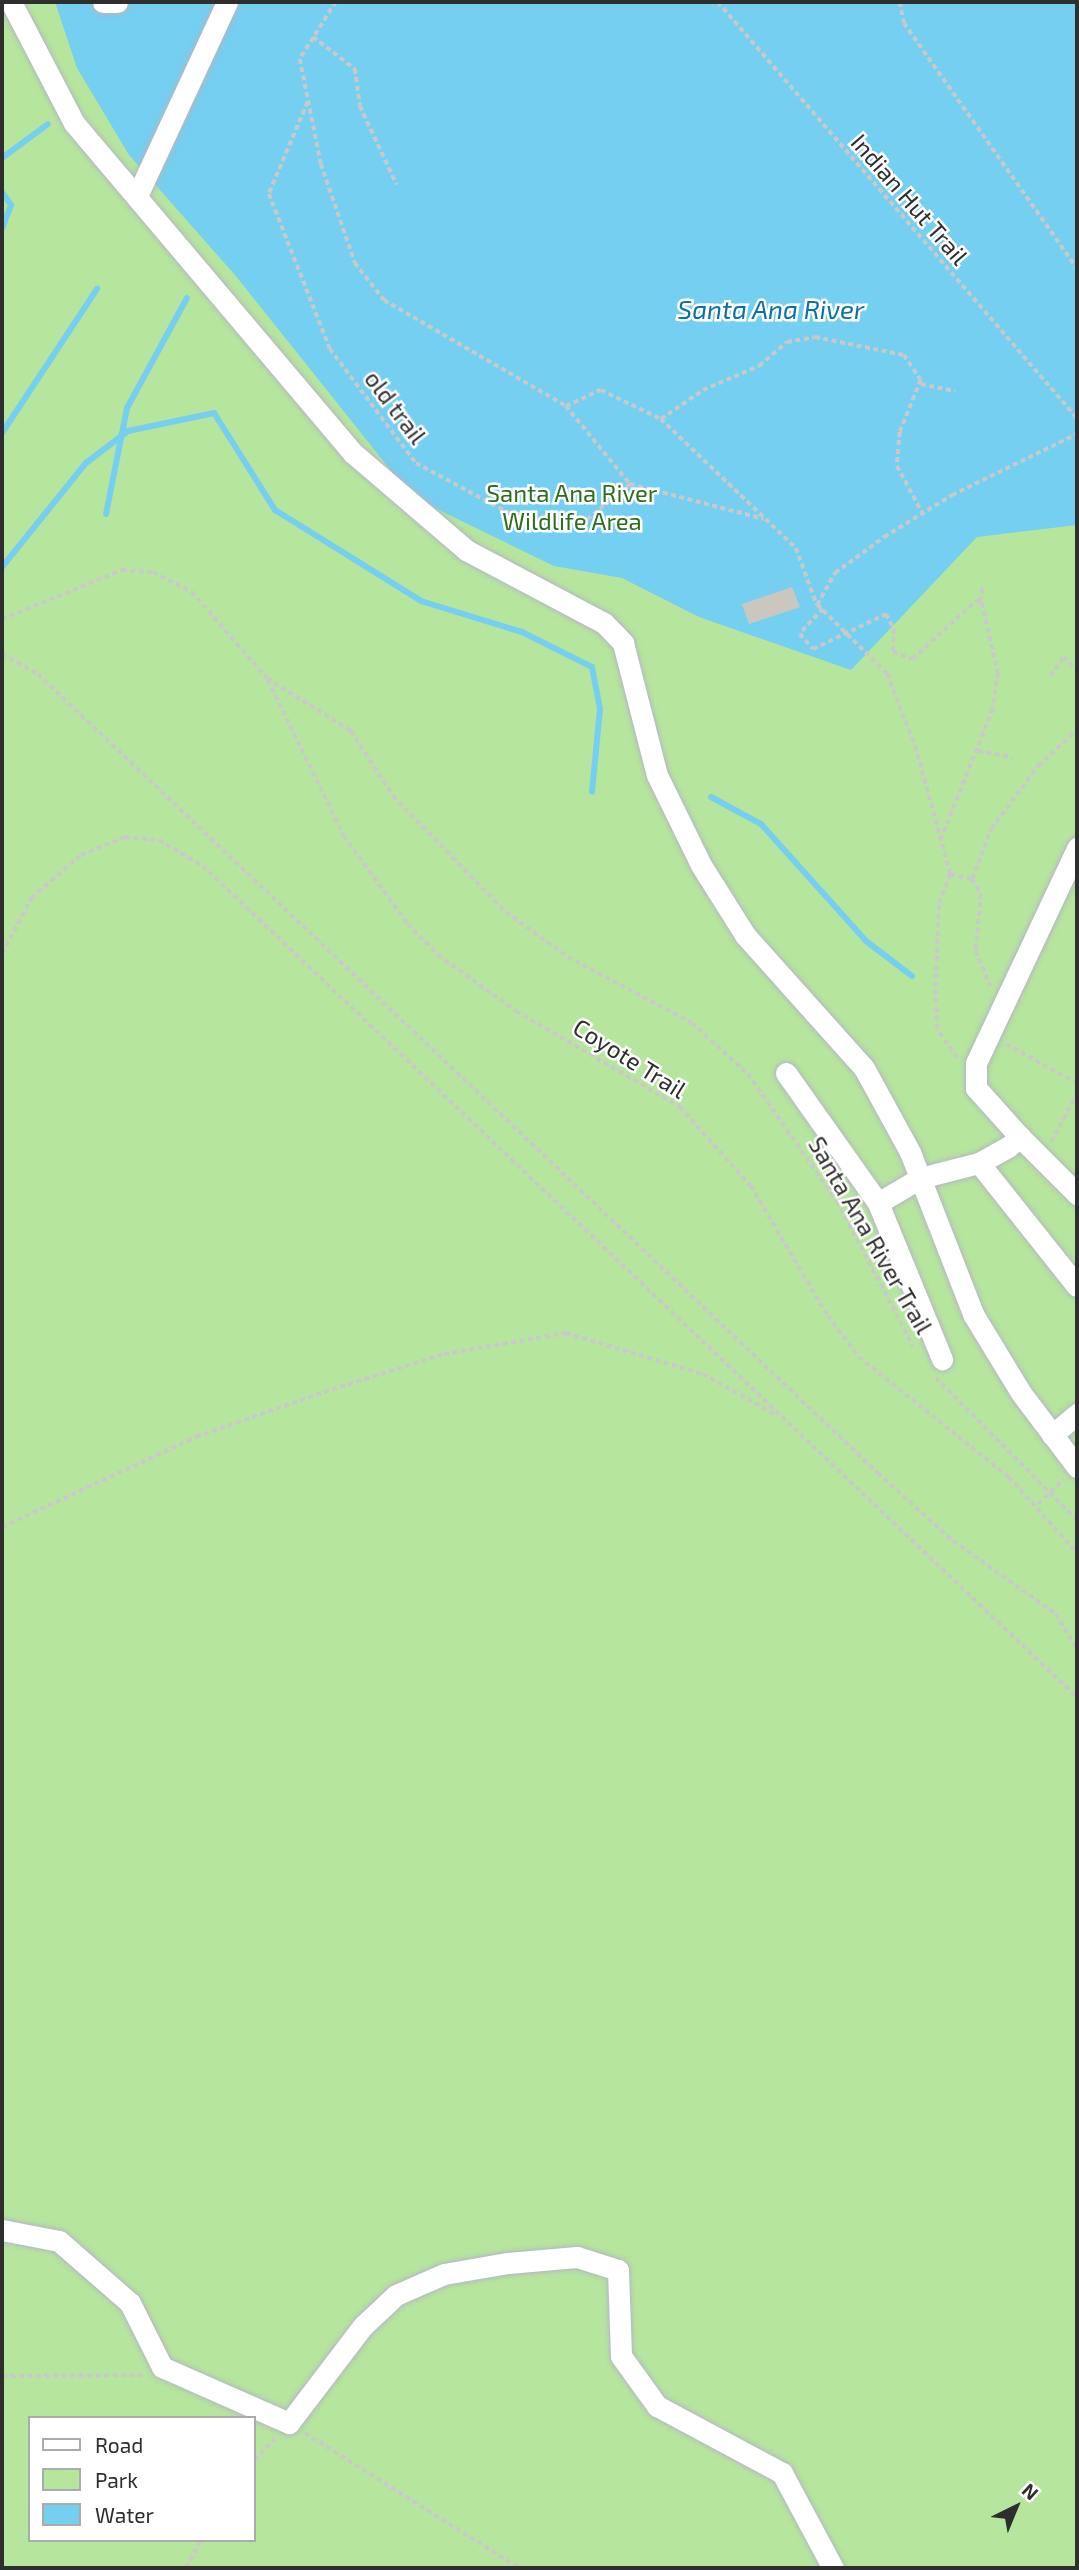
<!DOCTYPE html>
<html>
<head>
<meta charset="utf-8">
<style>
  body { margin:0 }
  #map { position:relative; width:1079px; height:2570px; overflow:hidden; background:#efe9e1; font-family:"Exo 2",sans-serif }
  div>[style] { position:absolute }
  .green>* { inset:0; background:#b6e59e }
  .water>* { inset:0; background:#75cff0 }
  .stream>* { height:6px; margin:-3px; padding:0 3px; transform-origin:3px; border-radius:3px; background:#75cff0 }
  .building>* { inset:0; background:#cbc7bf }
  .path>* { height:3.5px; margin-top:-1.75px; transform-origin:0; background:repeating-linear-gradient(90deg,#c9c9c9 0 5px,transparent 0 8.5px) }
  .roads { filter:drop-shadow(0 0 2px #b4b7c1) drop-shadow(0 0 2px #b4b7c1) }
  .minor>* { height:21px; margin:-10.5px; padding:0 10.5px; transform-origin:10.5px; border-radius:10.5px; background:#fff }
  span { translate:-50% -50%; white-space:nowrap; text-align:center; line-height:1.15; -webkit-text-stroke:5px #fff; paint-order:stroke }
  .street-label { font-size:24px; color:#2e2e2e }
  .park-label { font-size:24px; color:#2c6e1b }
  .water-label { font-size:26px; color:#0d6fa3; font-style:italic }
  .frame { position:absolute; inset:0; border:4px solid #2e2e2e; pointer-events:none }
  .legend { position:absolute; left:28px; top:2416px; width:228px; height:126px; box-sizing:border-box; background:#fff; border:2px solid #ababab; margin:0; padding:9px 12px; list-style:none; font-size:21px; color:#2e2e2e }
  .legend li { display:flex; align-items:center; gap:14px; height:35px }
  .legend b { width:35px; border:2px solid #ababab }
  .north { position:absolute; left:981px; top:2472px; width:70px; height:70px; -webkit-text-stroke:5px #fff; paint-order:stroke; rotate:43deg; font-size:19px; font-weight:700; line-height:28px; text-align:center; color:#2e2e2e }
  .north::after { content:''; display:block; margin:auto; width:24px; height:32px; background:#2e2e2e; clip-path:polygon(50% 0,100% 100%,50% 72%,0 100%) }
</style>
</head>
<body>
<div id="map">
  <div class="green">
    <i style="clip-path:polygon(evenodd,2px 2px,1077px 2px,1077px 2568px,2px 2568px,2px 2px,30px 2418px,254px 2418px,254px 2540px,30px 2540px,30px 2418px)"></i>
  </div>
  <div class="water">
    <i style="clip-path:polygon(55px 2px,1077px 2px,1077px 525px,977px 537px,851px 670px,699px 617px,622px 578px,554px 566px,412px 497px,235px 275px,129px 155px,77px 68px)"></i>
  </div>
  <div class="stream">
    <i style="left:2px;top:158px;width:57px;rotate:-36.5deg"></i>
    <i style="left:2px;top:192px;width:16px;rotate:55deg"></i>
    <i style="left:11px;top:205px;width:25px;rotate:111deg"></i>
    <i style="left:2px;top:433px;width:173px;rotate:-56.6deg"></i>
    <i style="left:106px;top:514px;width:108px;rotate:-78.8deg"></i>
    <i style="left:127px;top:408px;width:125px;rotate:-61.4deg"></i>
    <i style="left:2px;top:567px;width:134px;rotate:-51.1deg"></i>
    <i style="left:86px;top:463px;width:53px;rotate:-37.3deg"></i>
    <i style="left:128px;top:431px;width:88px;rotate:-11.8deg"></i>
    <i style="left:214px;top:413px;width:115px;rotate:57.8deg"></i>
    <i style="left:275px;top:510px;width:172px;rotate:31.9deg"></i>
    <i style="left:421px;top:601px;width:106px;rotate:17.1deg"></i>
    <i style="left:522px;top:632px;width:78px;rotate:26.6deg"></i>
    <i style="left:592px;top:667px;width:43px;rotate:79.2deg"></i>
    <i style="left:600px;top:709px;width:83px;rotate:95.5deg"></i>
    <i style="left:711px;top:797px;width:57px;rotate:28.4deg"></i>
    <i style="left:761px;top:824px;width:157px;rotate:48.1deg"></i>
    <i style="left:866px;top:941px;width:58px;rotate:37.3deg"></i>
  </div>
  <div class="building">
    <i style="clip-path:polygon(792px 587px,800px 607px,749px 624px,742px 604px)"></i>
  </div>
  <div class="path">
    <i style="left:336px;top:2px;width:67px;rotate:122.3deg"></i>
    <i style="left:300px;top:59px;width:107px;rotate:78.7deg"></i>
    <i style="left:321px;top:164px;width:105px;rotate:71deg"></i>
    <i style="left:355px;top:263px;width:47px;rotate:51.9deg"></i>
    <i style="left:384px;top:300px;width:211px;rotate:30.2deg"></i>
    <i style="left:566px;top:406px;width:101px;rotate:50.6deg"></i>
    <i style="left:718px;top:2px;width:549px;rotate:49.21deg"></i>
    <i style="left:900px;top:2px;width:21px;rotate:79deg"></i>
    <i style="left:904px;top:23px;width:300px;rotate:54.8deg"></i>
    <i style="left:313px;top:37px;width:53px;rotate:37.3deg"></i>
    <i style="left:355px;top:69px;width:37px;rotate:82deg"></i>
    <i style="left:360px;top:106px;width:87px;rotate:64.9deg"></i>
    <i style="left:308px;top:102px;width:100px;rotate:113deg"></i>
    <i style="left:269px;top:194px;width:167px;rotate:68.5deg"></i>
    <i style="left:330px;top:349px;width:143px;rotate:53deg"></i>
    <i style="left:416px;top:463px;width:103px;rotate:28.3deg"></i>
    <i style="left:507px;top:512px;width:74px;rotate:10.1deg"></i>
    <i style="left:580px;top:525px;width:65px;rotate:-39.4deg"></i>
    <i style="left:630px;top:484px;width:138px;rotate:14.6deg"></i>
    <i style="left:921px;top:384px;width:35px;rotate:12deg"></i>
    <i style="left:566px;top:406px;width:38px;rotate:-25deg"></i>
    <i style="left:601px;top:390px;width:67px;rotate:25.8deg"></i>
    <i style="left:661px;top:419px;width:51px;rotate:-34.6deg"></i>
    <i style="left:703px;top:390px;width:61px;rotate:-23.2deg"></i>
    <i style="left:759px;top:366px;width:37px;rotate:-41deg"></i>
    <i style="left:787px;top:342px;width:28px;rotate:-10deg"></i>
    <i style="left:815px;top:337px;width:91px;rotate:11.4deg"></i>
    <i style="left:904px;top:355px;width:30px;rotate:56deg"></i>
    <i style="left:921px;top:380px;width:56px;rotate:112deg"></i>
    <i style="left:900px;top:432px;width:34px;rotate:95deg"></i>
    <i style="left:897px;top:466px;width:57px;rotate:61.6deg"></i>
    <i style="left:661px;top:419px;width:187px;rotate:43.7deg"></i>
    <i style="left:796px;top:548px;width:61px;rotate:69.8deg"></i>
    <i style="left:980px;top:602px;width:15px;rotate:-82deg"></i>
    <i style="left:823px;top:609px;width:34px;rotate:133deg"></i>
    <i style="left:800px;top:634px;width:20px;rotate:49deg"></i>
    <i style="left:813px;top:649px;width:81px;rotate:-25.6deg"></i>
    <i style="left:886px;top:614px;width:17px;rotate:62deg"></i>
    <i style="left:894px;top:629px;width:23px;rotate:92deg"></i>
    <i style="left:893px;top:652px;width:20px;rotate:20deg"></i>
    <i style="left:912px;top:659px;width:88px;rotate:-42.2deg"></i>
    <i style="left:977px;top:600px;width:6px;rotate:31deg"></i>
    <i style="left:982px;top:603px;width:72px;rotate:77.1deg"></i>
    <i style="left:998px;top:673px;width:36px;rotate:98deg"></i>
    <i style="left:993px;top:709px;width:141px;rotate:111.7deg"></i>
    <i style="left:2px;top:619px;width:130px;rotate:-22.2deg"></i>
    <i style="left:122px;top:570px;width:31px;rotate:4deg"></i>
    <i style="left:153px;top:572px;width:44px;rotate:27.1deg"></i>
    <i style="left:192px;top:592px;width:114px;rotate:48.9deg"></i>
    <i style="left:267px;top:678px;width:99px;rotate:32.2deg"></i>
    <i style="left:351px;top:731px;width:77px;rotate:57.1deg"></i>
    <i style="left:393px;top:796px;width:162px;rotate:45.8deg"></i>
    <i style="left:506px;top:912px;width:77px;rotate:36deg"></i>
    <i style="left:568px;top:957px;width:140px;rotate:28deg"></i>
    <i style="left:692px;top:1023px;width:76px;rotate:42.3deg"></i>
    <i style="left:748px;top:1074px;width:155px;rotate:55deg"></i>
    <i style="left:837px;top:1201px;width:164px;rotate:62.3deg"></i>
    <i style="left:2px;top:654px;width:41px;rotate:29.1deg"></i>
    <i style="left:38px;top:674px;width:1159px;rotate:43.57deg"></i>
    <i style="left:878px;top:1473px;width:101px;rotate:42.2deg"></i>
    <i style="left:953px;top:1541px;width:126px;rotate:35.3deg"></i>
    <i style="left:1056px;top:1614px;width:41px;rotate:59deg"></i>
    <i style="left:1050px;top:676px;width:24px;rotate:-54deg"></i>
    <i style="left:1064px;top:657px;width:19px;rotate:47deg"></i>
    <i style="left:268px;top:680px;width:174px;rotate:64deg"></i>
    <i style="left:344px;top:836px;width:109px;rotate:54deg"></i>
    <i style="left:408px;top:924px;width:43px;rotate:45.9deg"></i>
    <i style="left:438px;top:955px;width:96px;rotate:35.7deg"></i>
    <i style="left:516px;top:1011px;width:190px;rotate:30.3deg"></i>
    <i style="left:680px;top:1107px;width:106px;rotate:48.1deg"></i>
    <i style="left:751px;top:1186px;width:151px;rotate:59.4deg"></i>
    <i style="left:828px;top:1316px;width:51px;rotate:52.9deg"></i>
    <i style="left:859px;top:1357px;width:192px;rotate:38.7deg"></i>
    <i style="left:1009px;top:1477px;width:102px;rotate:48.2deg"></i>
    <i style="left:978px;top:751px;width:36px;rotate:10deg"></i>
    <i style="left:950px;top:874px;width:23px;rotate:13deg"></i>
    <i style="left:972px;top:879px;width:53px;rotate:-69.2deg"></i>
    <i style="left:991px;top:829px;width:79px;rotate:-53.3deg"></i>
    <i style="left:1038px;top:766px;width:53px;rotate:-42.7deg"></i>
    <i style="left:972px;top:879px;width:17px;rotate:59deg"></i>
    <i style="left:981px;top:894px;width:57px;rotate:95deg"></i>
    <i style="left:976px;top:951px;width:38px;rotate:68deg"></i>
    <i style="left:2px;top:954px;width:63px;rotate:-62.6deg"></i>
    <i style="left:31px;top:898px;width:66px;rotate:-40.7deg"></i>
    <i style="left:81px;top:855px;width:48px;rotate:-22.2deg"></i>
    <i style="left:125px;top:837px;width:34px;rotate:5deg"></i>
    <i style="left:159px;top:840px;width:51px;rotate:30.6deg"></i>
    <i style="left:203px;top:866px;width:1206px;rotate:43.56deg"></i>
    <i style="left:1006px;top:1044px;width:81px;rotate:28.8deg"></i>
    <i style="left:957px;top:1058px;width:35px;rotate:-125deg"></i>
    <i style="left:937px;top:1029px;width:42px;rotate:-92.7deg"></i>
    <i style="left:935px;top:987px;width:84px;rotate:-87.3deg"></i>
    <i style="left:939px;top:903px;width:31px;rotate:-69deg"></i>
    <i style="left:950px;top:874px;width:129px;rotate:-105.3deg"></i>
    <i style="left:916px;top:750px;width:81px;rotate:-110.9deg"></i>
    <i style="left:887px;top:674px;width:98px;rotate:-135.4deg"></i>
    <i style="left:817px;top:605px;width:37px;rotate:-61deg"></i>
    <i style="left:835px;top:573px;width:61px;rotate:-36.3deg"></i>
    <i style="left:884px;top:537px;width:80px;rotate:-31.7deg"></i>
    <i style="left:952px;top:495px;width:139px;rotate:-26deg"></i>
    <i style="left:1051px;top:1142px;width:55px;rotate:-62deg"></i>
    <i style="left:936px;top:1378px;width:200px;rotate:45.2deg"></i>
    <i style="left:1038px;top:1504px;width:36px;rotate:-44deg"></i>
    <i style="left:2px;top:1527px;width:214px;rotate:-24.9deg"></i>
    <i style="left:196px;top:1437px;width:136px;rotate:-19.4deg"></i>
    <i style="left:324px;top:1392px;width:126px;rotate:-17.6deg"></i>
    <i style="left:444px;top:1354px;width:124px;rotate:-9.8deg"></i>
    <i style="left:566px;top:1333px;width:143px;rotate:16.7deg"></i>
    <i style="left:703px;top:1374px;width:85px;rotate:29deg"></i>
    <i style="left:2px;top:2376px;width:141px;rotate:-0.4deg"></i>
    <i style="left:305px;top:2433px;width:253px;rotate:32.2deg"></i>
    <i style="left:254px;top:2460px;width:30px;rotate:-46deg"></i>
    <i style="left:186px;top:2568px;width:32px;rotate:-62deg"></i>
  </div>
  <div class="roads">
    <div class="minor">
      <i style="left:11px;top:2px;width:136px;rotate:62.5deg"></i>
      <i style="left:74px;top:123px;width:432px;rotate:49.8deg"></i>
      <i style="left:353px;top:453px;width:149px;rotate:40.6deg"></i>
      <i style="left:466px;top:550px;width:156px;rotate:27.9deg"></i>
      <i style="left:604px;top:623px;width:28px;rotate:46deg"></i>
      <i style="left:623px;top:643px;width:136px;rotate:75.6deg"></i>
      <i style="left:657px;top:775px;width:100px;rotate:63.9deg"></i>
      <i style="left:701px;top:865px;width:83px;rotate:57.8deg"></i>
      <i style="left:745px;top:935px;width:178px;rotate:48.2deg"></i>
      <i style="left:864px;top:1068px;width:96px;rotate:61.3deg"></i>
      <i style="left:910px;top:1152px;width:174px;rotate:68.7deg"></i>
      <i style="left:973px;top:1314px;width:92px;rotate:58.7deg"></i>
      <i style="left:1021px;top:1393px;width:93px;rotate:52.9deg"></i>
      <i style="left:103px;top:2px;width:14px"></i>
      <i style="left:137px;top:196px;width:214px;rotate:-65.1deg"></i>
      <i style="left:786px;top:1073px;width:159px;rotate:54.7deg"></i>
      <i style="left:878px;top:1203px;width:49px;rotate:-30.8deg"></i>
      <i style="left:920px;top:1178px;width:61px;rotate:-14.3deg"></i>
      <i style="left:979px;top:1163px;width:33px;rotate:-29deg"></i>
      <i style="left:1008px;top:1147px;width:16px;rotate:-40deg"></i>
      <i style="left:1020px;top:1137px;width:66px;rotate:-131.9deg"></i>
      <i style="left:976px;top:1088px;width:25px;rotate:-90deg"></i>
      <i style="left:976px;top:1063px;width:238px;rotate:-64.8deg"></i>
      <i style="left:1020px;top:1137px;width:81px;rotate:45deg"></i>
      <i style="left:979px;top:1163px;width:157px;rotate:51.5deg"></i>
      <i style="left:878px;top:1203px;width:169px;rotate:67.7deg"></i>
      <i style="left:1052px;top:1435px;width:33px;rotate:-40deg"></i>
      <i style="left:2px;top:2230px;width:58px;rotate:10.9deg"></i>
      <i style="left:59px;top:2241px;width:94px;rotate:41.1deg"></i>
      <i style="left:130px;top:2303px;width:72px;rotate:63.4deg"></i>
      <i style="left:162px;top:2367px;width:139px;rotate:23.8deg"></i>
      <i style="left:289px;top:2423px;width:122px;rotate:-52.7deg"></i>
      <i style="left:363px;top:2326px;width:45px;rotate:-43.2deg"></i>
      <i style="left:396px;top:2295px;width:52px;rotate:-23.6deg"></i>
      <i style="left:444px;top:2274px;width:65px;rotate:-9.8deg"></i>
      <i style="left:508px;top:2263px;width:69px;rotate:-5deg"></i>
      <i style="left:577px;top:2257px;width:43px;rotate:17.6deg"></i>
      <i style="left:618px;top:2270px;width:86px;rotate:88deg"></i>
      <i style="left:621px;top:2356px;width:62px;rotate:54.2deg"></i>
      <i style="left:657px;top:2406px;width:142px;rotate:28.2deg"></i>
      <i style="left:782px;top:2473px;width:108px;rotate:61.8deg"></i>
    </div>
  </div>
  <div class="street-label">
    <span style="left:910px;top:199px;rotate:49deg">Indian Hut Trail</span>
    <span style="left:396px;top:407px;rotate:53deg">old trail</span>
    <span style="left:630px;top:1058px;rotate:32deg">Coyote Trail</span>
    <span style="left:871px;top:1235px;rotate:60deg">Santa Ana River Trail</span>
  </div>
  <div class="park-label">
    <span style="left:572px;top:507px">Santa Ana River<br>Wildlife Area</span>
  </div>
  <div class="water-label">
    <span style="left:771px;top:309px">Santa Ana River</span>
  </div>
  <div class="frame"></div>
  <ul class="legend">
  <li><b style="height:9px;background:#fff"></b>Road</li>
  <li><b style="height:19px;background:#b6e59e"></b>Park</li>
  <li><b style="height:19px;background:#75cff0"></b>Water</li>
  </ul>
  <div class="north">N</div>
</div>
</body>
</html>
